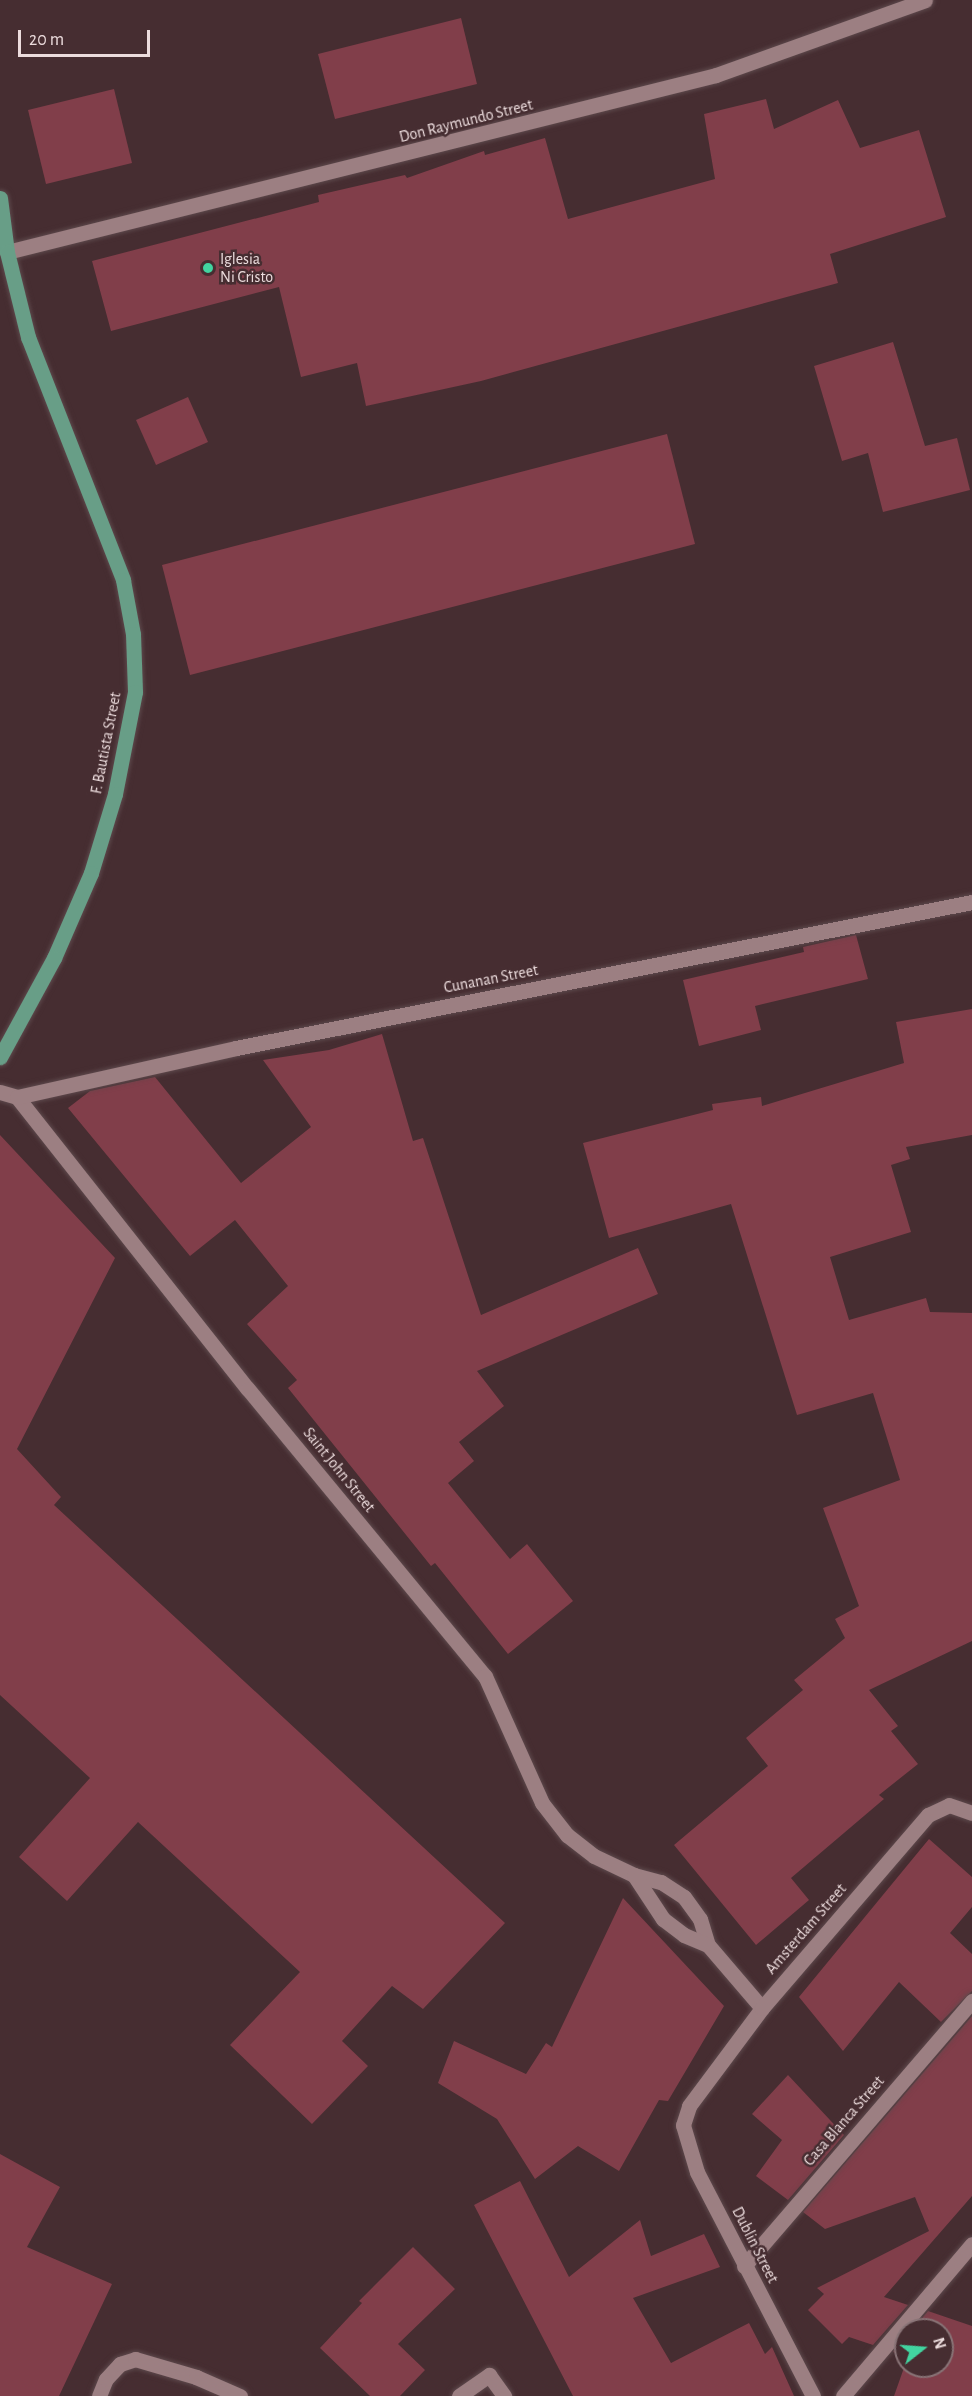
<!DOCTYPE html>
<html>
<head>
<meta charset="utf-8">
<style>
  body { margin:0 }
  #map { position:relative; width:972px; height:2396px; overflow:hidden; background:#462d31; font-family:"Alegreya Sans",sans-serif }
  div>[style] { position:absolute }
  .building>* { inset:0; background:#813e4a }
  .roads { filter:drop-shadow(0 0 2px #5d494c) drop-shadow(0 0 2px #5d494c) }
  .minor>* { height:15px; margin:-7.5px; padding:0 7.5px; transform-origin:7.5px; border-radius:7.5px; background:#9c7f82 }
  .major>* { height:15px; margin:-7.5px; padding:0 7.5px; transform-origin:7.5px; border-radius:7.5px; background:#689e87 }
  .dots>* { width:16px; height:16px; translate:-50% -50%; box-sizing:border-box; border:3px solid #462d31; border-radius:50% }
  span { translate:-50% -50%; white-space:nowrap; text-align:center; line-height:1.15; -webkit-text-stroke:5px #462d31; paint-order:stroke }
  .street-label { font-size:16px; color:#ecdcdd }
  .poi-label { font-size:16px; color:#ecdcdd }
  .left { translate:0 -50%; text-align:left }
  .north { position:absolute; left:894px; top:2318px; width:60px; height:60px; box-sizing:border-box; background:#462d31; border:2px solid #887376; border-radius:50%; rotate:73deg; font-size:16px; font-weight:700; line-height:24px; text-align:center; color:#ecdcdd }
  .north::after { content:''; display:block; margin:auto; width:21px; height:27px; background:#42d4a0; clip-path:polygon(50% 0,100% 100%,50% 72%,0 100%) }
  .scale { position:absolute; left:18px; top:30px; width:132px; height:27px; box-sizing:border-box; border:3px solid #ecdcdd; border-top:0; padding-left:8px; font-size:18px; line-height:21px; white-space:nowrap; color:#ecdcdd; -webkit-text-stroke:4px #462d31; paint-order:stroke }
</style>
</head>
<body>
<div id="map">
  <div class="building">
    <i style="clip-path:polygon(461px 18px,477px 84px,335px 119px,318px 54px)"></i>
    <i style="clip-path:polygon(114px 89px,132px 163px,46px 184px,28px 110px)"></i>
    <i style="clip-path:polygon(766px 99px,774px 129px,838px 100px,860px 148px,919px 130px,946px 217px,830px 254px,838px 283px,481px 381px,366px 406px,357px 363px,301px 377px,279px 287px,111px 331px,92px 261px,319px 202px,318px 195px,405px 175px,407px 178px,484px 151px,485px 155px,545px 138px,568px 219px,715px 179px,704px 114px)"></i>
    <i style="clip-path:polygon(893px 342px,925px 446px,957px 438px,970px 490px,883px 512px,868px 453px,842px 461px,814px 366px)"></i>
    <i style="clip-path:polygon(188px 397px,208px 442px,156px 465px,136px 420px)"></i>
    <i style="clip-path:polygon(667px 434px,695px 544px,190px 675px,162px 565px)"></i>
    <i style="clip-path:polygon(856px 935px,868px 979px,755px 1006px,761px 1030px,699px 1046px,683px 980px,804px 952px,803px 947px)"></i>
    <i style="clip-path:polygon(972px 1009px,972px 1135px,906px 1147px,910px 1159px,891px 1165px,911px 1232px,830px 1257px,849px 1320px,926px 1298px,930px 1312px,972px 1313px,972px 1641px,869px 1690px,898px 1726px,891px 1731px,918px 1764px,879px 1795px,884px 1799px,791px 1878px,809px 1900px,756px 1945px,674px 1845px,768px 1766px,746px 1738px,803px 1690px,794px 1680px,845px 1638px,835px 1619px,859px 1606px,823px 1508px,900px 1480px,873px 1393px,797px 1415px,731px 1204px,609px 1238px,583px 1143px,713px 1110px,712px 1104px,761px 1097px,762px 1106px,904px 1063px,896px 1022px)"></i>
    <i style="clip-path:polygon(382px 1034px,413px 1141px,423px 1138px,481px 1315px,638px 1248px,658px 1294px,477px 1371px,504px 1406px,459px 1442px,474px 1461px,448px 1483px,510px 1559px,527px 1544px,573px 1601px,508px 1654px,435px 1563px,431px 1566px,288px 1388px,297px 1380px,247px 1324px,288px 1286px,235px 1220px,190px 1256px,68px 1108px,90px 1091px,155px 1077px,241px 1183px,311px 1127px,263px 1060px,329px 1050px)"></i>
    <i style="clip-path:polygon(0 1135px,115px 1258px,17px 1449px,61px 1497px,54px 1505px,505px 1923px,423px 2009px,392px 1986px,342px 2041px,368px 2066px,312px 2124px,230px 2045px,300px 1972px,138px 1822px,67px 1901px,19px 1857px,90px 1778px,0 1695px)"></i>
    <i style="clip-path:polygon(929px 1839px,972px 1877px,972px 1907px,950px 1933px,972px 1954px,972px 1991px,941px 2022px,899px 1982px,843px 2051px,799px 1997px)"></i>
    <i style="clip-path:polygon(623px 1898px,724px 2006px,668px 2101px,659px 2100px,619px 2171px,578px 2146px,535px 2179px,497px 2119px,438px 2083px,454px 2041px,526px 2074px,546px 2043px,552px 2047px)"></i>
    <i style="clip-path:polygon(972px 2016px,972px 2196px,884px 2297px,908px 2305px,873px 2345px,849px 2337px,842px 2344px,808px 2310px,824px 2294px,817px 2288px,929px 2231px,915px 2197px,825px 2229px,803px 2212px)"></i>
    <i style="clip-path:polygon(788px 2075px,844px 2135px,788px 2200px,756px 2176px,782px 2140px,752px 2114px)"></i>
    <i style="clip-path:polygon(0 2154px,60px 2187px,27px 2247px,112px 2284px,59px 2396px,0 2396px)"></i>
    <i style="clip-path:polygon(520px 2181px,569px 2277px,640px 2220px,651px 2256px,704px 2234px,720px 2267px,633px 2298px,671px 2363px,749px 2323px,765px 2354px,772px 2347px,794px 2396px,573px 2396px,474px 2205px)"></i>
    <i style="clip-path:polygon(413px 2247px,455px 2289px,398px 2344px,425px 2370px,400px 2396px,370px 2396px,320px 2348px,362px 2303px,359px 2301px)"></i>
    <i style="clip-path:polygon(928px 2311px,972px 2326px,972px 2396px,894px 2396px,906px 2362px,906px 2366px,942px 2366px,942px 2330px,912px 2330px)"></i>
    <i style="clip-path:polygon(906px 2337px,906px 2356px,893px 2352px)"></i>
  </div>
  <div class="roads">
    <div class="minor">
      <i style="left:7px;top:252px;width:731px;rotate:-14.02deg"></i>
      <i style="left:716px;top:75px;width:222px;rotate:-19.7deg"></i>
      <i style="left:0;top:1092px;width:18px;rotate:16deg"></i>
      <i style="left:17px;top:1097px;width:372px;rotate:51.7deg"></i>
      <i style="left:248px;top:1389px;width:372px;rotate:50.5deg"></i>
      <i style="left:485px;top:1676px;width:139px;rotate:65.8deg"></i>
      <i style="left:542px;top:1803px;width:41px;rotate:52deg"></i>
      <i style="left:567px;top:1835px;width:34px;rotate:38deg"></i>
      <i style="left:594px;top:1856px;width:44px;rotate:25.4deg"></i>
      <i style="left:634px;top:1875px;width:28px;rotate:15deg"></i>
      <i style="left:661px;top:1882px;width:27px;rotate:33deg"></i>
      <i style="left:684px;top:1897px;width:27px;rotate:54deg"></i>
      <i style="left:700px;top:1919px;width:27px;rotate:73deg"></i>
      <i style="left:708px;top:1945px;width:83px;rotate:49.4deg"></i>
      <i style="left:17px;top:1097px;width:224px;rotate:-12.6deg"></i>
      <i style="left:236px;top:1048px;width:750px;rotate:-11.22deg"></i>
      <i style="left:634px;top:1875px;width:53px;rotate:56.6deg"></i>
      <i style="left:663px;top:1919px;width:26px;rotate:37deg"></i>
      <i style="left:684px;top:1935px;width:26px;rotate:23deg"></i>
      <i style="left:744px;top:2266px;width:350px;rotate:-49.3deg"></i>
      <i style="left:99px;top:2396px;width:18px;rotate:-68deg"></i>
      <i style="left:106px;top:2379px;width:21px;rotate:-47deg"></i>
      <i style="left:120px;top:2364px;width:16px;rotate:-18deg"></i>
      <i style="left:135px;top:2359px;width:64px;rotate:16.4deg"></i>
      <i style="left:196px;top:2377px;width:48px;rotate:23.4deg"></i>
      <i style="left:459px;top:2396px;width:37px;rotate:-35deg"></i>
      <i style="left:489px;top:2375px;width:26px;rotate:54deg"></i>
      <i style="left:813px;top:2396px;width:252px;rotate:-117.4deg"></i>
      <i style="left:697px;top:2172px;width:49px;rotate:-106.6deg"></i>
      <i style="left:683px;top:2125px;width:20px;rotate:-72deg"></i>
      <i style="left:689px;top:2106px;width:122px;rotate:-53.3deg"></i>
      <i style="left:762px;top:2008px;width:255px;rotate:-49.3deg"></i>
      <i style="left:928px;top:1815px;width:23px;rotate:-25deg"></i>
      <i style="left:949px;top:1805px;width:24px;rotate:19deg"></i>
      <i style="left:843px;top:2396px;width:199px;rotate:-49.7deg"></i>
    </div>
    <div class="major">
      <i style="left:0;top:198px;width:54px;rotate:82.6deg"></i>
      <i style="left:7px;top:252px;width:88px;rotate:76.1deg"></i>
      <i style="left:28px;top:337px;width:261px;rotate:68.6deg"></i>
      <i style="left:123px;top:580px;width:55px;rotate:79.5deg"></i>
      <i style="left:133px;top:634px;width:58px;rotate:88deg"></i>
      <i style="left:135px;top:692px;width:104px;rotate:101.1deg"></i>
      <i style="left:115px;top:794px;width:83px;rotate:106.9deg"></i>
      <i style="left:91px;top:873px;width:93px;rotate:113.5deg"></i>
      <i style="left:54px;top:958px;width:113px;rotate:118.6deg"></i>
    </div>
  </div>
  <div class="dots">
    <i style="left:208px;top:268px;background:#42d4a0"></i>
  </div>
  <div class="street-label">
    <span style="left:466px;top:121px;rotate:-14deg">Don Raymundo Street</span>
    <span style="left:106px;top:743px;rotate:-79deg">F. Bautista Street</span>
    <span style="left:491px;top:979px;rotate:-11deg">Cunanan Street</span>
    <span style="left:339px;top:1470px;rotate:51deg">Saint John Street</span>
    <span style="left:806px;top:1929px;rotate:-49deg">Amsterdam Street</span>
    <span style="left:844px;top:2121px;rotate:-49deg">Casa Blanca Street</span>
    <span style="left:755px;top:2245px;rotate:63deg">Dublin Street</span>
  </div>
  <div class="poi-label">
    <span class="left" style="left:220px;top:268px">Iglesia<br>Ni Cristo</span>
  </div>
  <div class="north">N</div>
  <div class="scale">20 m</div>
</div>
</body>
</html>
